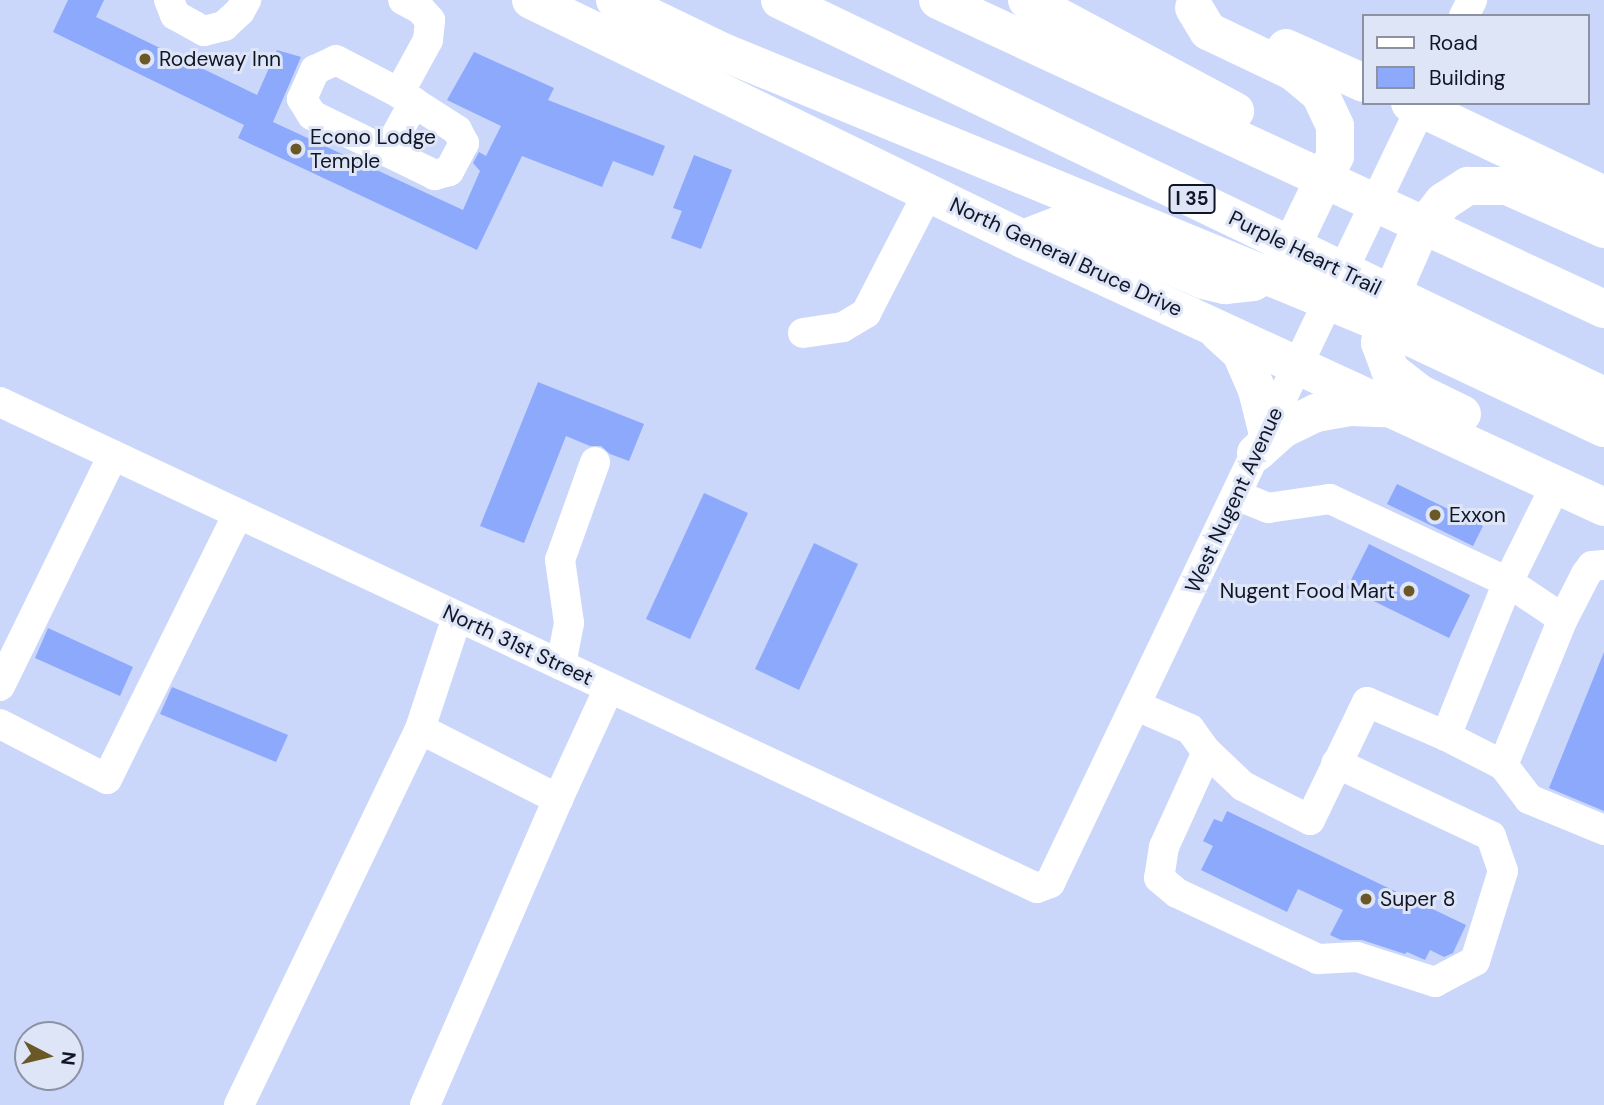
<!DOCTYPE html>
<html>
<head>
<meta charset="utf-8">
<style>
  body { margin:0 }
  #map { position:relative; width:1604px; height:1105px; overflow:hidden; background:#cad7fb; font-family:"DM Sans",sans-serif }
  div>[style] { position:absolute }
  .building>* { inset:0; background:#8da9fc }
  .minor>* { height:30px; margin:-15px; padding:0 15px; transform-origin:15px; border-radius:15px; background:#fff }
  .major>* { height:38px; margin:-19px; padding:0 19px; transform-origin:19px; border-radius:19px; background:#fff }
  .highway>* { height:38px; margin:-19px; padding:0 19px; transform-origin:19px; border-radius:19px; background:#fff }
  .dots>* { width:19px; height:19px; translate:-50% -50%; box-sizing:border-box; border:4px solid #dee5f7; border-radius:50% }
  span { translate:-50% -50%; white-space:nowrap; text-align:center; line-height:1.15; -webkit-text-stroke:6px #dee5f7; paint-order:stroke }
  .shield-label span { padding:2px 5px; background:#dee5f7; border:2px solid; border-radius:5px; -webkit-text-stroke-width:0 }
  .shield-label { font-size:19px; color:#101625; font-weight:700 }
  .poi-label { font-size:21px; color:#101625 }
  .left { translate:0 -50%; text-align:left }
  .right { translate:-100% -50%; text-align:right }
  .street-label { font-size:21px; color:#101625 }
  .legend { position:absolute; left:1362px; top:14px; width:228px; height:91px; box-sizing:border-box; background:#dee5f7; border:2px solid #8c92a3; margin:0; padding:9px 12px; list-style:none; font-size:21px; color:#101625 }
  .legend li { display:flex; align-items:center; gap:14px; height:35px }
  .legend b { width:35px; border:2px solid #8c92a3 }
  .north { position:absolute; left:14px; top:1021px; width:70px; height:70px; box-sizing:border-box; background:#dee5f7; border:2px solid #8c92a3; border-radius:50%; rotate:97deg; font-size:19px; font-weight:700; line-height:28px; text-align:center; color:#101625 }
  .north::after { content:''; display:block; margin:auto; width:24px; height:32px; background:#6a5826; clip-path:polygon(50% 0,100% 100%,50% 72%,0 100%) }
</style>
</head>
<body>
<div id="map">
  <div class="building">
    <i style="clip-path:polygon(68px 0,104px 0,96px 17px,257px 95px,277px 50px,301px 57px,273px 122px,463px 210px,480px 171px,473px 163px,479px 152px,486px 156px,501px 126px,447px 100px,474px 52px,554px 88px,548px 100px,665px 146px,653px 176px,613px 161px,602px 187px,522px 156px,477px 250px,238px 138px,244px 125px,53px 32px)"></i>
    <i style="clip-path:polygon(694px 155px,732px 170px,701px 249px,671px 238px,682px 211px,673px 208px)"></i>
    <i style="clip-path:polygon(538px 382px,644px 424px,629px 461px,610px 454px,601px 446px,590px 446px,566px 436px,524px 543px,480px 526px)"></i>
    <i style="clip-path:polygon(1397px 484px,1483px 526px,1473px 546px,1387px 504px)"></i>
    <i style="clip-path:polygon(704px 493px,748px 513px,690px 639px,646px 619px)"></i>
    <i style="clip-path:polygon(814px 543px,858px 564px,799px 690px,755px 669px)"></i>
    <i style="clip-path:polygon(1369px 544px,1470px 595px,1449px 638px,1347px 588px)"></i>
    <i style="clip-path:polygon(48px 628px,133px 667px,120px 696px,35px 658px)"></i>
    <i style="clip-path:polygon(1604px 652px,1604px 811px,1549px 788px)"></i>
    <i style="clip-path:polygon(172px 687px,288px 735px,276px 762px,160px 714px)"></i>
    <i style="clip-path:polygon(1227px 811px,1466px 925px,1453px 953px,1444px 957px,1430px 950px,1425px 960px,1407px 952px,1405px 954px,1362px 940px,1341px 940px,1330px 935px,1343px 910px,1298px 889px,1287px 912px,1201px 870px,1213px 846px,1203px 841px,1214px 819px,1222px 822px)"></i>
  </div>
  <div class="minor">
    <i style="left:169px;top:0;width:16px;rotate:68deg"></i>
    <i style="left:175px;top:15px;width:33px;rotate:29deg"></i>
    <i style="left:204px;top:31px;width:21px;rotate:-14deg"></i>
    <i style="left:224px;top:26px;width:22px;rotate:-43deg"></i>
    <i style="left:240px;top:11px;width:13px;rotate:-61deg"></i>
    <i style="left:1464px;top:16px;width:18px;rotate:-63deg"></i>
    <i style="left:336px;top:60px;width:71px;rotate:27.6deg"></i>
    <i style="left:399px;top:93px;width:69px;rotate:32.5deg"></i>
    <i style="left:457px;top:130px;width:15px;rotate:62deg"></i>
    <i style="left:464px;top:143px;width:32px;rotate:118deg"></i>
    <i style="left:449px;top:171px;width:15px;rotate:164deg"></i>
    <i style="left:435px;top:175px;width:137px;rotate:-154deg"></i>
    <i style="left:312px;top:115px;width:19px;rotate:-122deg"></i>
    <i style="left:302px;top:99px;width:32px;rotate:-66deg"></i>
    <i style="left:315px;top:70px;width:23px;rotate:-25deg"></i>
    <i style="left:399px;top:93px;width:60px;rotate:-61.3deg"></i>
    <i style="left:428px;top:40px;width:20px;rotate:-84deg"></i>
    <i style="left:430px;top:20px;width:15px;rotate:-132deg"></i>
    <i style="left:420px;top:9px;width:19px;rotate:-152deg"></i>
    <i style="left:387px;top:152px;width:57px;rotate:-61.6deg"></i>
    <i style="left:803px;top:333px;width:40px;rotate:-8.5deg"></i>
    <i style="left:843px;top:327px;width:27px;rotate:-31deg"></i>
    <i style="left:866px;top:313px;width:135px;rotate:-62.7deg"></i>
    <i style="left:0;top:402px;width:1145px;rotate:25.11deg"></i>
    <i style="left:1037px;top:888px;width:14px;rotate:-21deg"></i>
    <i style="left:1050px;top:883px;width:865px;rotate:-64.44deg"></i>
    <i style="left:1236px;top:495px;width:35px;rotate:22deg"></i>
    <i style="left:1268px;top:508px;width:63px;rotate:-8.3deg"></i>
    <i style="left:1330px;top:499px;width:196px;rotate:25deg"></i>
    <i style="left:1508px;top:582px;width:66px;rotate:33.9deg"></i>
    <i style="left:1563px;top:619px;width:51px;rotate:-62.9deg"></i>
    <i style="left:1586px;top:574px;width:10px;rotate:-53deg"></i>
    <i style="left:1592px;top:566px;width:12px;rotate:-5deg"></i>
    <i style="left:457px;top:617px;width:118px;rotate:108.3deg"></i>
    <i style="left:420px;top:729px;width:155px;rotate:26.9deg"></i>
    <i style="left:558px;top:799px;width:122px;rotate:-65.3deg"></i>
    <i style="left:561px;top:665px;width:43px;rotate:-79.2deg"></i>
    <i style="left:569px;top:623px;width:64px;rotate:-98.1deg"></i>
    <i style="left:560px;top:560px;width:104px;rotate:-70.3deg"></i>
    <i style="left:0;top:686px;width:257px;rotate:-63.9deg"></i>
    <i style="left:1137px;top:706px;width:58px;rotate:23.5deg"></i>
    <i style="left:1190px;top:729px;width:29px;rotate:54deg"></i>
    <i style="left:1207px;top:752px;width:104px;rotate:114.4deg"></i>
    <i style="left:1164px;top:847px;width:31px;rotate:99deg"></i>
    <i style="left:1159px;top:878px;width:23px;rotate:40deg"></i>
    <i style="left:1177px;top:893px;width:156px;rotate:25.1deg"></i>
    <i style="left:1318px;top:959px;width:39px;rotate:-3deg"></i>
    <i style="left:1357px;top:957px;width:82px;rotate:17.8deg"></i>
    <i style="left:1435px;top:982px;width:45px;rotate:-27.7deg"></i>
    <i style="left:1475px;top:961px;width:94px;rotate:-72.7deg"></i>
    <i style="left:1503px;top:871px;width:37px;rotate:-109deg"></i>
    <i style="left:1491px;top:836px;width:171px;rotate:-154.8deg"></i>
    <i style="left:0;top:724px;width:120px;rotate:27.2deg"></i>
    <i style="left:107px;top:779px;width:296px;rotate:-63.7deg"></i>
    <i style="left:1446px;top:736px;width:64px;rotate:27deg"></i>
    <i style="left:1503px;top:765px;width:43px;rotate:52.6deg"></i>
    <i style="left:1529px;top:799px;width:81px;rotate:22.5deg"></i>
    <i style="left:1207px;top:752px;width:50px;rotate:43.4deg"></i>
    <i style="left:1243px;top:786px;width:75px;rotate:26.9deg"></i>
    <i style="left:1310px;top:820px;width:131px;rotate:-64.2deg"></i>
    <i style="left:1367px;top:702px;width:86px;rotate:23.3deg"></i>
    <i style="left:1446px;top:736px;width:166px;rotate:-68.1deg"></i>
    <i style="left:1508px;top:582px;width:108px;rotate:-63.7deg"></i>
    <i style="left:1503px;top:765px;width:158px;rotate:-67.7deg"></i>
    <i style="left:239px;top:1105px;width:417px;rotate:-64.3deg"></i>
    <i style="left:425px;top:1105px;width:334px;rotate:-66.5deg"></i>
  </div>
  <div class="major">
    <i style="left:531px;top:0;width:547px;rotate:25.91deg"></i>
    <i style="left:1023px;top:239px;width:640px;rotate:24.76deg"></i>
    <i style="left:1286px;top:48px;width:85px;rotate:24.2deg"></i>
    <i style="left:1410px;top:103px;width:215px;rotate:25.4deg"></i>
    <i style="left:1023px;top:239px;width:50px;rotate:-21deg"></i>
    <i style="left:1070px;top:221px;width:145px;rotate:23.9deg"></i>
    <i style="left:1203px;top:280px;width:23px;rotate:13deg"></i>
    <i style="left:1225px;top:285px;width:28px;rotate:-6deg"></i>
    <i style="left:1253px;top:282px;width:35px;rotate:-31deg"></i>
    <i style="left:1283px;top:264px;width:120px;rotate:-64.3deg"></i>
    <i style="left:1335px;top:156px;width:30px;rotate:-90deg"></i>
    <i style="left:1335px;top:126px;width:35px;rotate:-115deg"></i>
    <i style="left:1320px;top:94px;width:34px;rotate:-140deg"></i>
    <i style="left:1294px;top:72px;width:95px;rotate:-154.5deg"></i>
    <i style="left:1208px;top:31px;width:27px;rotate:-121deg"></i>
    <i style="left:1219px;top:333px;width:30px;rotate:42deg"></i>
    <i style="left:1241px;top:353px;width:40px;rotate:66.6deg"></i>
    <i style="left:1257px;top:390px;width:41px;rotate:76deg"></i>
    <i style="left:1462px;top:414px;width:48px;rotate:-154deg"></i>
    <i style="left:1419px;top:393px;width:37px;rotate:-142deg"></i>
    <i style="left:1390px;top:370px;width:29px;rotate:-110deg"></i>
    <i style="left:1380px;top:343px;width:34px;rotate:-82deg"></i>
    <i style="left:1385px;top:309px;width:82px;rotate:-66.3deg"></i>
    <i style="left:1418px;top:234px;width:41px;rotate:-52deg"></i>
    <i style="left:1443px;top:202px;width:30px;rotate:-33deg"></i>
    <i style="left:1468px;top:186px;width:39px"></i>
    <i style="left:1507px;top:186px;width:106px;rotate:23.9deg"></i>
    <i style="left:1256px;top:453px;width:36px;rotate:-42deg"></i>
    <i style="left:1283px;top:429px;width:37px;rotate:-26deg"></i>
    <i style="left:1316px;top:413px;width:36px;rotate:-10deg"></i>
    <i style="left:1351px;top:407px;width:33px;rotate:2deg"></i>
  </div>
  <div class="highway">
    <i style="left:615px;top:0;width:120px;rotate:25.7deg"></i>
    <i style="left:723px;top:52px;width:702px;rotate:22.36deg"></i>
    <i style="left:1372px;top:319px;width:256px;rotate:25.2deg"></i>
    <i style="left:780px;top:0;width:914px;rotate:25.67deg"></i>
    <i style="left:938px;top:0;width:734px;rotate:24.89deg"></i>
    <i style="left:1027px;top:0;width:236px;rotate:28.1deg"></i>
  </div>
  <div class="dots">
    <i style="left:145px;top:59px;background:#6a5826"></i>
    <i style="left:296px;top:149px;background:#6a5826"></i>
    <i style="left:1435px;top:515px;background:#6a5826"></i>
    <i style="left:1409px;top:591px;background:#6a5826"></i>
    <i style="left:1366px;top:899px;background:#6a5826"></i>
  </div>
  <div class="shield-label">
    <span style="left:1192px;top:199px">I 35</span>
  </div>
  <div class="poi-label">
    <span class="left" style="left:159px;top:59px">Rodeway Inn</span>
    <span class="left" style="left:310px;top:149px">Econo Lodge<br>Temple</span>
    <span class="left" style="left:1449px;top:515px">Exxon</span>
    <span class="right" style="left:1395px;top:591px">Nugent Food Mart</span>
    <span class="left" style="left:1380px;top:899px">Super 8</span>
  </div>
  <div class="street-label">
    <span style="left:1305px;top:253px;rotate:26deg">Purple Heart Trail</span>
    <span style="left:1066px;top:257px;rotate:25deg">North General Bruce Drive</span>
    <span style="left:1234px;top:500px;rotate:-65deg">West Nugent Avenue</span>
    <span style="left:518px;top:645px;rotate:25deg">North 31st Street</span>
  </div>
  <ul class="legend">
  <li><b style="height:9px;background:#fff"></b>Road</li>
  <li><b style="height:19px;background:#8da9fc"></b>Building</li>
  </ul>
  <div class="north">N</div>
</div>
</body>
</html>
